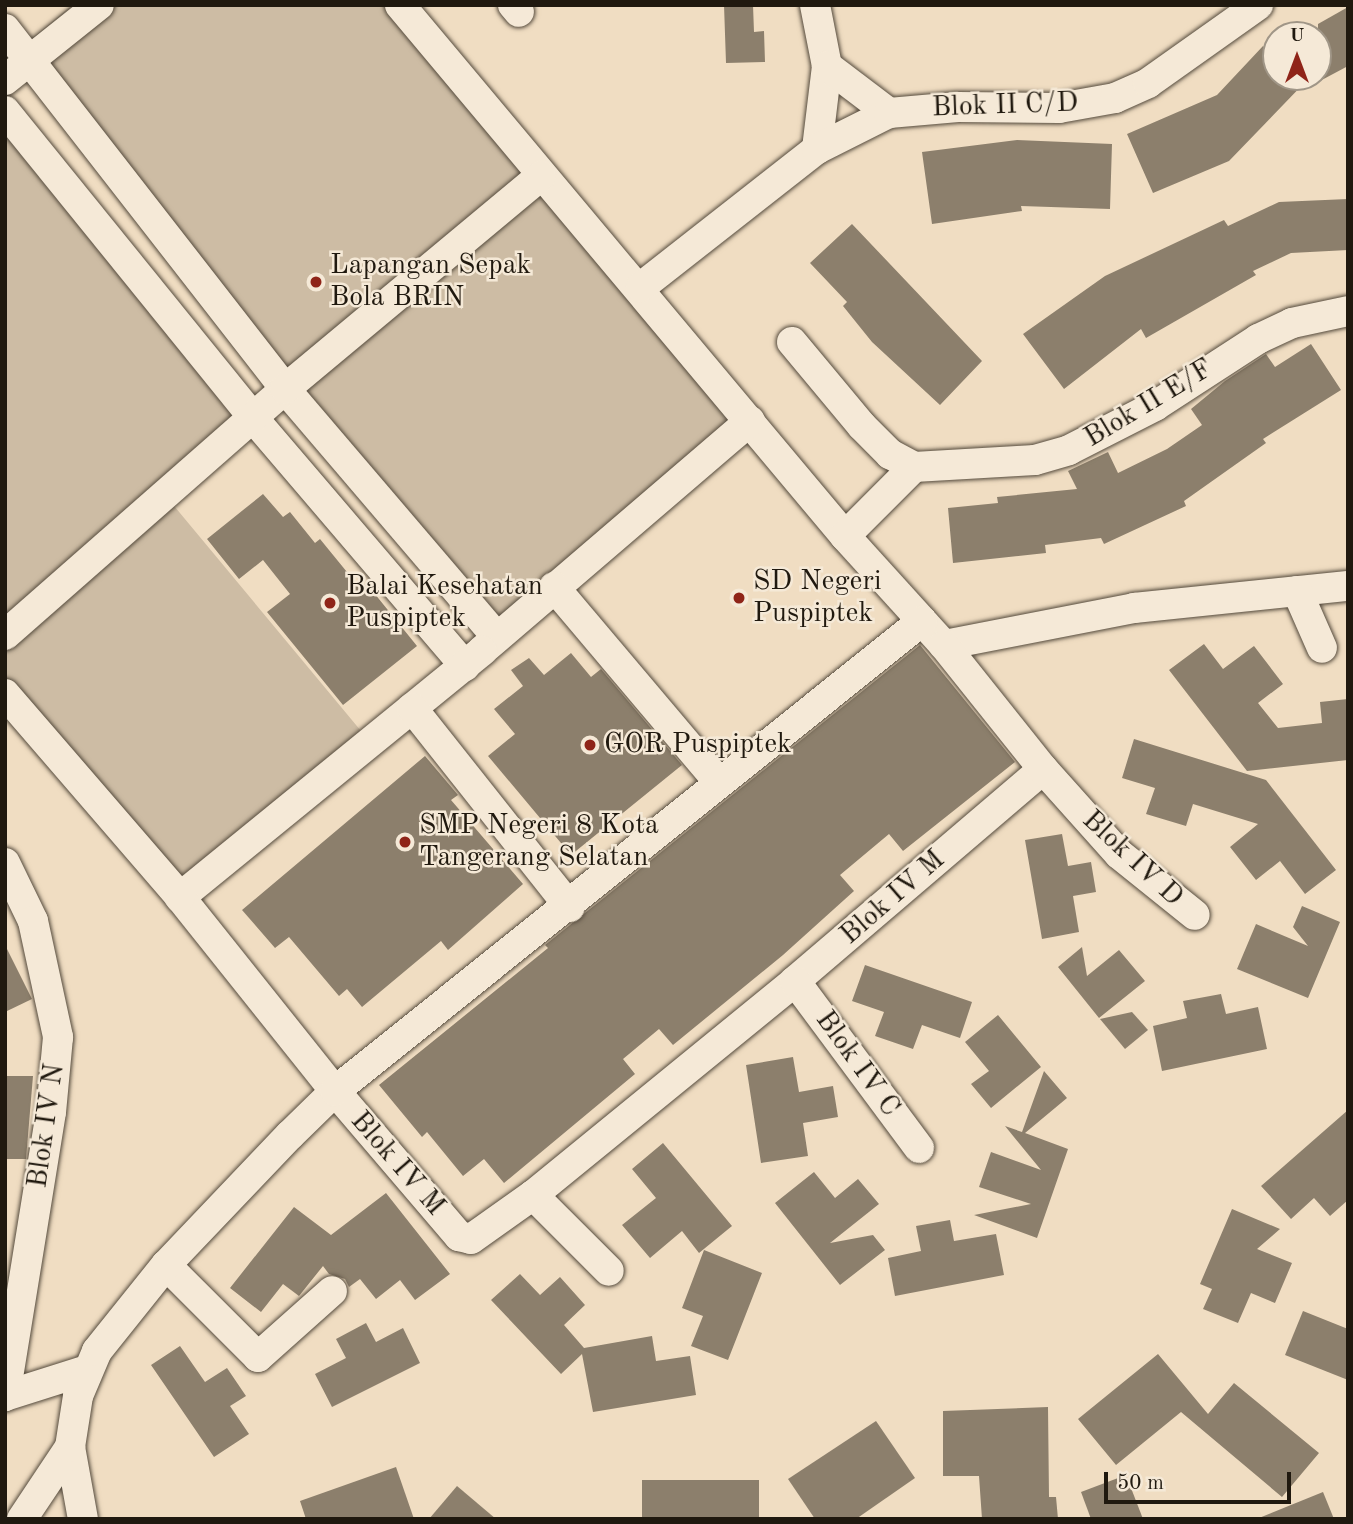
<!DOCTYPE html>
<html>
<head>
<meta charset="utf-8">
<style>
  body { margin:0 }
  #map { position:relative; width:1353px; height:1524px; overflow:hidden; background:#f0ddc2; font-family:"Old Standard TT",serif }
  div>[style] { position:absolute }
  .green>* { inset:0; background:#cdbca4 }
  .building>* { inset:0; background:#8c7f6c }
  .roads { filter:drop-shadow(0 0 2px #544a3c) drop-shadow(0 0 2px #544a3c) }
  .minor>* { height:30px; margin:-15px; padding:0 15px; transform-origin:15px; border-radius:15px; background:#f5e9d7 }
  .dots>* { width:19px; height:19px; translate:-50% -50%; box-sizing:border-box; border:4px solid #f5e9d7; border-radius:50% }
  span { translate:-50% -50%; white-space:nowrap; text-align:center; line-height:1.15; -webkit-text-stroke:5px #f5e9d7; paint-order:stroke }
  .street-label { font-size:28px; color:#20190f }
  .poi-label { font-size:28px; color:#20190f }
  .left { translate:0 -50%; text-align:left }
  .frame { position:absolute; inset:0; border:7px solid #20190f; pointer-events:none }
  .north { position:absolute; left:1262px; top:21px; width:70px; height:70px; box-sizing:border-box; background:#f5e9d7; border:2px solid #a09687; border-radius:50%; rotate:0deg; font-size:19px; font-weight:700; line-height:28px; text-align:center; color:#20190f }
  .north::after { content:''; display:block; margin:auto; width:24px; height:32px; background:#8f2418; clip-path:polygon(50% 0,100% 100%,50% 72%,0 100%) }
  .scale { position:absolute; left:1104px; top:1472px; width:187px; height:32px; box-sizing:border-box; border:4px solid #20190f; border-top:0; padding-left:9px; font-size:21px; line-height:24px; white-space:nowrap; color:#20190f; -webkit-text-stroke:5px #f5e9d7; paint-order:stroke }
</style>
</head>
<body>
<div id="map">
  <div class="green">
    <i style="clip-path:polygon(72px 5px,396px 5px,738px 423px,493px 622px,18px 50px)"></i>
    <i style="clip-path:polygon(5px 124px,252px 424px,165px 495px,371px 743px,179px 898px,5px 688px)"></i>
  </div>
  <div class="building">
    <i style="clip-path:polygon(724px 5px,753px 5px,754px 32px,764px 31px,765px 62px,726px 63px)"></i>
    <i style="clip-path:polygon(1348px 7px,1348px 66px,1318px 82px,1318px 24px)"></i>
    <i style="clip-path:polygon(1263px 46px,1268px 51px,1276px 46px,1276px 77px,1310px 77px,1229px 161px,1153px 193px,1127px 134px,1217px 95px)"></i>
    <i style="clip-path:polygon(1017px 140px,1112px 144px,1110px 209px,1021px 206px,1022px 211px,932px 224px,922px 152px)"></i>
    <i style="clip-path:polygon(1348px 199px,1348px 250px,1291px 253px,1253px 271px,1256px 275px,1146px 338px,1141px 329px,1064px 389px,1023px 334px,1105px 276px,1224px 220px,1228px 226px,1279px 202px)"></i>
    <i style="clip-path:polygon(852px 224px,982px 361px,940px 405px,872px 342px,843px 306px,847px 302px,810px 263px)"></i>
    <i style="clip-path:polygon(1311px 344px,1341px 390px,1263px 439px,1266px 443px,1184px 501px,1186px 506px,1104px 544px,1101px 538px,1045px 545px,1046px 553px,953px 563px,948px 508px,998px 503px,997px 497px,1077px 489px,1068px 471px,1108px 452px,1118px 473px,1167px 449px,1202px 425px,1191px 409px,1225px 381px,1266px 354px,1275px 367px)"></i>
    <i style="clip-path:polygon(263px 494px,283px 517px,290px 512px,315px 543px,320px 539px,360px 588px,366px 583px,417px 646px,343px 705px,267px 612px,290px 594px,263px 560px,239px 579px,207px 539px)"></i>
    <i style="clip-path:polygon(1204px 644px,1223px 669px,1254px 646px,1283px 684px,1258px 703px,1278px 728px,1322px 723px,1320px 702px,1348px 699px,1348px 760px,1247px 771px,1169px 670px)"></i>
    <i style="clip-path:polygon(920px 645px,1015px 762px,903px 851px,889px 834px,840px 875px,854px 891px,783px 955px,673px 1045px,659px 1029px,623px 1059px,635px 1074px,504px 1183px,484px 1159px,463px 1176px,427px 1132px,422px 1137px,379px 1085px,548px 948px,545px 945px)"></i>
    <i style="clip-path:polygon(571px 653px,591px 677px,601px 669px,682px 765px,571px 855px,488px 756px,515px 734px,494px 709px,523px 686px,511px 670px,529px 658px,544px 675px)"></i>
    <i style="clip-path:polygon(1134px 739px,1266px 780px,1336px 870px,1305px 894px,1280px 861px,1256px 880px,1230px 847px,1258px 824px,1193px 804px,1186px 826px,1146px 814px,1155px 788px,1122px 778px)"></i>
    <i style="clip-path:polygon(425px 756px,458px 795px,451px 800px,523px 884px,448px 950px,441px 941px,362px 1007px,347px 989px,339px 996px,289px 937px,275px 948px,242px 910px)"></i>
    <i style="clip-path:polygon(1062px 834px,1068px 866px,1091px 862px,1096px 892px,1073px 896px,1079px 932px,1042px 939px,1025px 840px)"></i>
    <i style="clip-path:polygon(1302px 906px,1340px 922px,1308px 998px,1237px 969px,1256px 924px,1308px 946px,1293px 927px)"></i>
    <i style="clip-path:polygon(5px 945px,32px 999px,5px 1012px)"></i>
    <i style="clip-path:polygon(1082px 947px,1087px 976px,1119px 950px,1145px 981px,1099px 1018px,1058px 967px)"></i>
    <i style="clip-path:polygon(865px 965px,972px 1002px,960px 1038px,922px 1025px,913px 1049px,875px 1036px,884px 1012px,852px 1001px)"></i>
    <i style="clip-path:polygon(1221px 994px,1226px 1014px,1258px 1007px,1267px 1049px,1162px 1071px,1153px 1026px,1187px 1018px,1183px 1001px)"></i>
    <i style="clip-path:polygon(1132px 1012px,1148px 1030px,1125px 1049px,1100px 1019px)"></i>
    <i style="clip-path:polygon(998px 1015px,1041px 1067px,991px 1108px,971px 1084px,989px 1071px,965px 1042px)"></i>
    <i style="clip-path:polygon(793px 1057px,799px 1092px,833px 1086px,838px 1117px,803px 1123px,808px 1156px,761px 1163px,746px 1065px)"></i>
    <i style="clip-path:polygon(1044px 1071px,1067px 1098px,1025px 1133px,1068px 1149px,1037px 1238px,974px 1215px,1031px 1204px,979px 1187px,991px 1152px,1041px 1170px,1005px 1126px,1022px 1132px)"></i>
    <i style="clip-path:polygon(5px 1076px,33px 1076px,26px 1159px,5px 1159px)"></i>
    <i style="clip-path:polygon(1348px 1110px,1348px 1200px,1330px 1216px,1314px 1198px,1291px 1219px,1261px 1186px)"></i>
    <i style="clip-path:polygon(663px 1143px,732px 1226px,699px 1253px,682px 1231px,650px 1258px,622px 1225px,656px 1198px,632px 1169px)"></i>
    <i style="clip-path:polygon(814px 1172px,835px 1198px,858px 1179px,879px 1204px,830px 1243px,873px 1235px,885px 1250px,840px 1285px,775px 1203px)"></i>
    <i style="clip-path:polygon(386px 1193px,450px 1274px,415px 1300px,400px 1280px,376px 1299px,360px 1279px,349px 1287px,345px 1279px,329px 1274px,323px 1266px,299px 1296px,283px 1284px,261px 1312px,230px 1288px,294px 1207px,331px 1235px)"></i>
    <i style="clip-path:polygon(1232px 1209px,1280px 1229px,1257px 1249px,1292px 1263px,1275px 1303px,1251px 1293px,1238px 1323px,1203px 1309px,1212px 1289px,1200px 1284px)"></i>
    <i style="clip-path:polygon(950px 1220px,954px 1241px,996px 1234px,1004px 1275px,895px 1296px,888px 1258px,921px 1251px,916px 1226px)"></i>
    <i style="clip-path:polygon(704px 1250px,762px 1273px,728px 1360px,691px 1346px,703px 1316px,682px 1308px)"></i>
    <i style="clip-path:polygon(520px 1274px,540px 1295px,560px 1277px,585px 1305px,564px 1325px,584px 1348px,652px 1336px,656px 1361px,690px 1356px,696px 1395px,593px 1412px,582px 1354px,561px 1374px,491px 1300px)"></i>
    <i style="clip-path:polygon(1303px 1311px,1348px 1329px,1348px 1380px,1285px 1355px)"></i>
    <i style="clip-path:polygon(366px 1323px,376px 1342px,403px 1328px,420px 1363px,332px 1407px,315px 1374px,346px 1358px,336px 1339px)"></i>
    <i style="clip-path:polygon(180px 1346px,205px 1382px,227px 1368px,246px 1396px,230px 1406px,249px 1434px,214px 1457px,151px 1365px)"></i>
    <i style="clip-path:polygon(1158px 1354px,1208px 1414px,1234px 1383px,1319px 1453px,1282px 1497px,1181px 1412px,1116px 1465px,1078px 1419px)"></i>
    <i style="clip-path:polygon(1048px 1407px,1049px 1497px,1056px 1497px,1058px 1519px,982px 1519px,979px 1476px,943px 1476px,943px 1411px)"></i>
    <i style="clip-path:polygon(876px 1421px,915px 1478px,856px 1519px,815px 1519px,788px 1479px)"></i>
    <i style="clip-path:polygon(396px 1467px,414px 1519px,306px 1519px,300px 1501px)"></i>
    <i style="clip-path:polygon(1126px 1475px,1143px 1519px,1091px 1519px,1081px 1492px)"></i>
    <i style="clip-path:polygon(642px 1480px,759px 1480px,759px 1519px,642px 1519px)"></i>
    <i style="clip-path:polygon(457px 1486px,496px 1519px,429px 1519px)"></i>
    <i style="clip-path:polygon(1323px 1492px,1334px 1519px,1259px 1519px,1259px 1518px)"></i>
  </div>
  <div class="roads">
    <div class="minor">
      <i style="left:400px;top:5px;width:693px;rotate:50.04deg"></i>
      <i style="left:845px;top:536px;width:147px;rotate:47.8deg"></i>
      <i style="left:944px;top:645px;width:194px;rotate:-11deg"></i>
      <i style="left:1134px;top:608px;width:215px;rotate:-5.9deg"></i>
      <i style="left:513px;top:5px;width:9px;rotate:49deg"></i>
      <i style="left:815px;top:5px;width:62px;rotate:78.9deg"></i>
      <i style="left:827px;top:66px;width:84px;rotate:96.9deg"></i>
      <i style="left:5px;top:29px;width:456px;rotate:52.1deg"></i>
      <i style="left:285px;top:389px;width:326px;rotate:49.5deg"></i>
      <i style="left:827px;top:66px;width:78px;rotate:37.2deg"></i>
      <i style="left:5px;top:80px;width:120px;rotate:-38.6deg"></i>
      <i style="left:5px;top:111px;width:396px;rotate:51deg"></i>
      <i style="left:254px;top:419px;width:325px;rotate:49.5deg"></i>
      <i style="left:641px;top:287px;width:224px;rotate:-38.1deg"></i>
      <i style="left:817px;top:149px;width:80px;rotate:-26.6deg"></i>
      <i style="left:889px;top:113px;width:69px;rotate:-5deg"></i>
      <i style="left:958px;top:107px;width:101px;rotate:0.6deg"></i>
      <i style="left:1059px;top:108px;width:57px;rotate:-10.1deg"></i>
      <i style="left:1115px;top:98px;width:36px;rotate:-24deg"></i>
      <i style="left:1148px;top:83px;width:135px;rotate:-35.3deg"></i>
      <i style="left:792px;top:342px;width:109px;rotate:50.2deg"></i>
      <i style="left:862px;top:426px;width:40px;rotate:45deg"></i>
      <i style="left:890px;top:454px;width:27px;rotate:28deg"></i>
      <i style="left:750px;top:421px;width:353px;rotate:139.4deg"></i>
      <i style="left:482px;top:651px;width:390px;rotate:140.8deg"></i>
      <i style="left:180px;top:897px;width:248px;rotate:51.4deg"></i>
      <i style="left:335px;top:1091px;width:191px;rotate:49.5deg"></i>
      <i style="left:459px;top:1236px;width:12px;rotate:14deg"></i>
      <i style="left:471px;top:1239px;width:76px;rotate:-35.4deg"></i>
      <i style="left:533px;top:1195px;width:338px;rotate:-39.2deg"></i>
      <i style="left:795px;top:981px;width:326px;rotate:-40.5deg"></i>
      <i style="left:845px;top:536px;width:98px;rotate:-45deg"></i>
      <i style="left:914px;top:467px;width:121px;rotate:-3.3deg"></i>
      <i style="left:1035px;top:460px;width:35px;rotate:-16deg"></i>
      <i style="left:1069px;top:450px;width:97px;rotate:-27.1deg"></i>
      <i style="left:1155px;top:406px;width:123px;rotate:-33deg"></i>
      <i style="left:1258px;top:339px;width:38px;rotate:-25deg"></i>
      <i style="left:1292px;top:323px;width:57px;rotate:-12.1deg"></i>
      <i style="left:554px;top:587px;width:255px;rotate:49.8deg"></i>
      <i style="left:1297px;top:591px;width:62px;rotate:66.3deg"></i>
      <i style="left:5px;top:635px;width:373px;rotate:-41.3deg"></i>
      <i style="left:285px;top:389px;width:333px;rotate:-39.8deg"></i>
      <i style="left:944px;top:645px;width:159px;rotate:51.4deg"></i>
      <i style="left:1043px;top:769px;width:114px;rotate:48.2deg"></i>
      <i style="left:1119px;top:854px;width:97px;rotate:38.8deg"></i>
      <i style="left:5px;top:694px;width:268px;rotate:49.2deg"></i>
      <i style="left:412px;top:708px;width:254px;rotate:51.6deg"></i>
      <i style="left:5px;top:863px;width:64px;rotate:64.2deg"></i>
      <i style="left:33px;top:921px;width:119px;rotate:77.8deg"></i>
      <i style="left:58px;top:1037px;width:75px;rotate:95.3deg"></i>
      <i style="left:51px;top:1112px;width:288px;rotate:99.2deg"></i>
      <i style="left:795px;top:981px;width:208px;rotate:53.4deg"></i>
      <i style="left:533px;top:1195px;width:107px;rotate:45deg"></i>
      <i style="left:166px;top:1265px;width:130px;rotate:45deg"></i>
      <i style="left:258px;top:1357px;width:99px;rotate:-41.7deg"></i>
      <i style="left:5px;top:1396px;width:86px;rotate:-17.6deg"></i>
      <i style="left:70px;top:1447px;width:73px;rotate:79.8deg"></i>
      <i style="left:22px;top:1519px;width:87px;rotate:-56.3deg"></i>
      <i style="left:70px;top:1447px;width:52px;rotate:-81.1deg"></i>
      <i style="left:78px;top:1396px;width:49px;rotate:-67.1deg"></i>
      <i style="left:97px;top:1351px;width:110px;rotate:-51.3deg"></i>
      <i style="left:166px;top:1265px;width:180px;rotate:-46.4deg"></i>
      <i style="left:290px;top:1135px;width:63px;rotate:-44.4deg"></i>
      <i style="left:335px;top:1091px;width:752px;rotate:-38.68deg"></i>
    </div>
  </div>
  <div class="dots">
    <i style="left:316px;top:282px;background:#8f2418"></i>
    <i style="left:739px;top:598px;background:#8f2418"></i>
    <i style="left:330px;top:603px;background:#8f2418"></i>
    <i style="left:590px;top:745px;background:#8f2418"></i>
    <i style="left:405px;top:842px;background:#8f2418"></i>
  </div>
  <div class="street-label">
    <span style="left:1005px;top:106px;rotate:-2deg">Blok II C/D</span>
    <span style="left:1149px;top:404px;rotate:-31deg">Blok II E/F</span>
    <span style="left:1132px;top:859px;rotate:43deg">Blok IV D</span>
    <span style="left:893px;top:898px;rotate:-41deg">Blok IV M</span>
    <span style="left:857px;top:1064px;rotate:54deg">Blok IV C</span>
    <span style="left:47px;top:1126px;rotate:-82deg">Blok IV N</span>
    <span style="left:397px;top:1164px;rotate:49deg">Blok IV M</span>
  </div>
  <div class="poi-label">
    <span class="left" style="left:330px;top:282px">Lapangan Sepak<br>Bola BRIN</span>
    <span class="left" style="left:753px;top:598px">SD Negeri<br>Puspiptek</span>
    <span class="left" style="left:346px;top:603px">Balai Kesehatan<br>Puspiptek</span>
    <span class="left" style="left:604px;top:745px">GOR Puspiptek</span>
    <span class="left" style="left:419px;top:842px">SMP Negeri 8 Kota<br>Tangerang Selatan</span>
  </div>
  <div class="frame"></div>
  <div class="north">U</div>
  <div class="scale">50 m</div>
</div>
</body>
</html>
